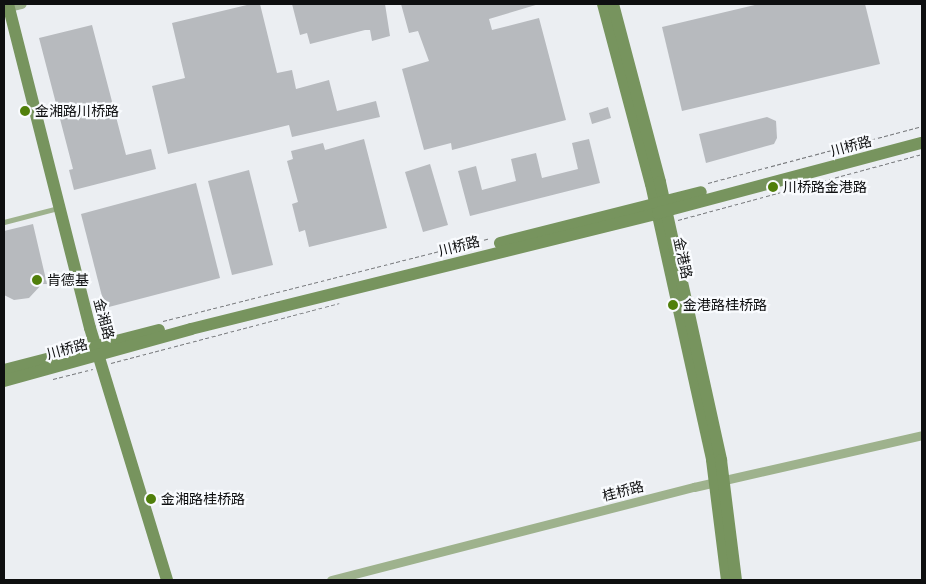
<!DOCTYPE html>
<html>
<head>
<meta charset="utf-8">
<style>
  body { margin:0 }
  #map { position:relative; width:926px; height:584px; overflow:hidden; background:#ebeef2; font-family:Merriweather,"Noto Sans SC",serif }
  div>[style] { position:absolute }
  .building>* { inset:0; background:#b7babe }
  .path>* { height:1px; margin-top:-0.5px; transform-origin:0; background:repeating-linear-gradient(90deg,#787a7d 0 4px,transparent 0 6.5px) }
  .lane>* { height:4.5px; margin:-2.25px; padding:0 2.25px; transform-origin:2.25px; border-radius:2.25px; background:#9eb28d }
  .street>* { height:9px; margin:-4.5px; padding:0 4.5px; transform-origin:4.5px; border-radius:4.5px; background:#9eb28d }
  .secondary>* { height:12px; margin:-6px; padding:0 6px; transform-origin:6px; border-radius:6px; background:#77945e }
  .dots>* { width:14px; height:14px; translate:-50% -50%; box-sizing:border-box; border:2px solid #f9fbfe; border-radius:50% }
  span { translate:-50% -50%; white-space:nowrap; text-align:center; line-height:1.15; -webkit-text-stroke:4.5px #f9fbfe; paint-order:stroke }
  .poi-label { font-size:14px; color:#0e0f10 }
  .left { translate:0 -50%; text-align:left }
  .street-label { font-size:14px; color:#0e0f10 }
  .frame { position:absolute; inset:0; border:5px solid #0e0f10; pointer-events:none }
</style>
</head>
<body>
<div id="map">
  <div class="building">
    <i style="clip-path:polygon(251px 4px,260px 4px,277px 73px,292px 70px,296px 89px,329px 80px,337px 111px,376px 101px,380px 117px,292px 137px,289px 125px,168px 154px,152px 86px,185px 78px,172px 23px)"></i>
    <i style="clip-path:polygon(292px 4px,385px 4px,390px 36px,372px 41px,370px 30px,365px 30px,310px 44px,307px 33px,300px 35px)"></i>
    <i style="clip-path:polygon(401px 4px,539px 4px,489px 19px,492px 30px,539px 18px,566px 120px,452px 150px,451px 143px,424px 150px,402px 69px,429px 61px,418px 31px,409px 33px)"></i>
    <i style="clip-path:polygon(759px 4px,865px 4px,880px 64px,682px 111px,662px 27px)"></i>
    <i style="clip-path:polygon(92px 25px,126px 155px,151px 149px,156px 169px,74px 190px,69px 170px,73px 169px,39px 38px)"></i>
    <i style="clip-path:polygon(608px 107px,611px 118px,592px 124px,589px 113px)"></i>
    <i style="clip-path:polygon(767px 117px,776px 121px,777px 138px,774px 144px,706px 163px,699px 134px)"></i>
    <i style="clip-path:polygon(364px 139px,387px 228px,309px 247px,305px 230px,299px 232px,292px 204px,298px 202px,287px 161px,293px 159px,291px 151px,323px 143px,325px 150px)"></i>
    <i style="clip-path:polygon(589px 139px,600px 183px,470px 216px,458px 171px,476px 166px,482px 190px,516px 181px,511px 159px,536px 153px,542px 178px,578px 169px,572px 143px)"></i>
    <i style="clip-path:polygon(430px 164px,448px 225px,423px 232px,405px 172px)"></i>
    <i style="clip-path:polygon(249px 170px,273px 265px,232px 275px,208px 181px)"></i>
    <i style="clip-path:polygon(196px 183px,220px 278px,105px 308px,81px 214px)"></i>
    <i style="clip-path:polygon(33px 224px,47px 284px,42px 284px,29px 298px,14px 300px,4px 295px,4px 231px)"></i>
  </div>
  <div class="path">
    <i style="left:708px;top:183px;width:221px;rotate:-14.9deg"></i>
    <i style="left:678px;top:220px;width:253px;rotate:-15.1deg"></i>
    <i style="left:163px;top:321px;width:338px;rotate:-14.2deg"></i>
    <i style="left:111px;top:363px;width:236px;rotate:-14.7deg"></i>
    <i style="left:53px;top:379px;width:41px;rotate:-14deg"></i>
  </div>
  <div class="lane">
    <i style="left:4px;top:222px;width:56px;rotate:-14.5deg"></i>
  </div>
  <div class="street">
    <i style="left:4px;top:8px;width:18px;rotate:-13deg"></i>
    <i style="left:331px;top:580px;width:375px;rotate:-14.4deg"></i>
    <i style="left:694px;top:487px;width:234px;rotate:-12.8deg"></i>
  </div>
  <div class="secondary">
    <i style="left:8px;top:4px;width:334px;rotate:75.8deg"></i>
    <i style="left:90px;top:328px;width:264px;rotate:73deg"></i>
    <i style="left:603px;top:4px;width:186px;rotate:75.1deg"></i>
    <i style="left:651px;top:184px;width:283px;rotate:77.5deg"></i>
    <i style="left:712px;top:460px;width:121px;rotate:82.9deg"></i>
    <i style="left:613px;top:4px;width:184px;rotate:75.2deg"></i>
    <i style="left:660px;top:182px;width:285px;rotate:77.6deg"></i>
    <i style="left:721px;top:460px;width:121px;rotate:82.9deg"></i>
    <i style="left:500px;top:243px;width:207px;rotate:-14.2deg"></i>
    <i style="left:4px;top:370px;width:160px;rotate:-14.5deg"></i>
    <i style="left:4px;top:381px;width:194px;rotate:-15.5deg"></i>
    <i style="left:191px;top:329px;width:481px;rotate:-13.9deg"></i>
    <i style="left:658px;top:213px;width:273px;rotate:-14.9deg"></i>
  </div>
  <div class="dots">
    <i style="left:25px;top:111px;background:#507f0b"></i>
    <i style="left:773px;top:187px;background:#507f0b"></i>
    <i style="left:37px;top:280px;background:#507f0b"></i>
    <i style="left:673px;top:305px;background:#507f0b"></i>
    <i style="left:151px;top:499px;background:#507f0b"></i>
  </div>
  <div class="poi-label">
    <span class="left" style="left:35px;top:111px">金湘路川桥路</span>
    <span class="left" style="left:783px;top:187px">川桥路金港路</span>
    <span class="left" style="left:47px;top:280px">肯德基</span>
    <span class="left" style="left:683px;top:305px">金港路桂桥路</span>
    <span class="left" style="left:161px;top:499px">金湘路桂桥路</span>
  </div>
  <div class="street-label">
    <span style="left:851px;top:146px;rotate:-15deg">川桥路</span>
    <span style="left:459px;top:246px;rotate:-14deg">川桥路</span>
    <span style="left:683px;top:258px;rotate:78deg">金港路</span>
    <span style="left:104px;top:319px;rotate:75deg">金湘路</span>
    <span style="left:67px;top:349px;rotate:-15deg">川桥路</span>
    <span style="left:623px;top:491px;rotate:-14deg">桂桥路</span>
  </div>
  <div class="frame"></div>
</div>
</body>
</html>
